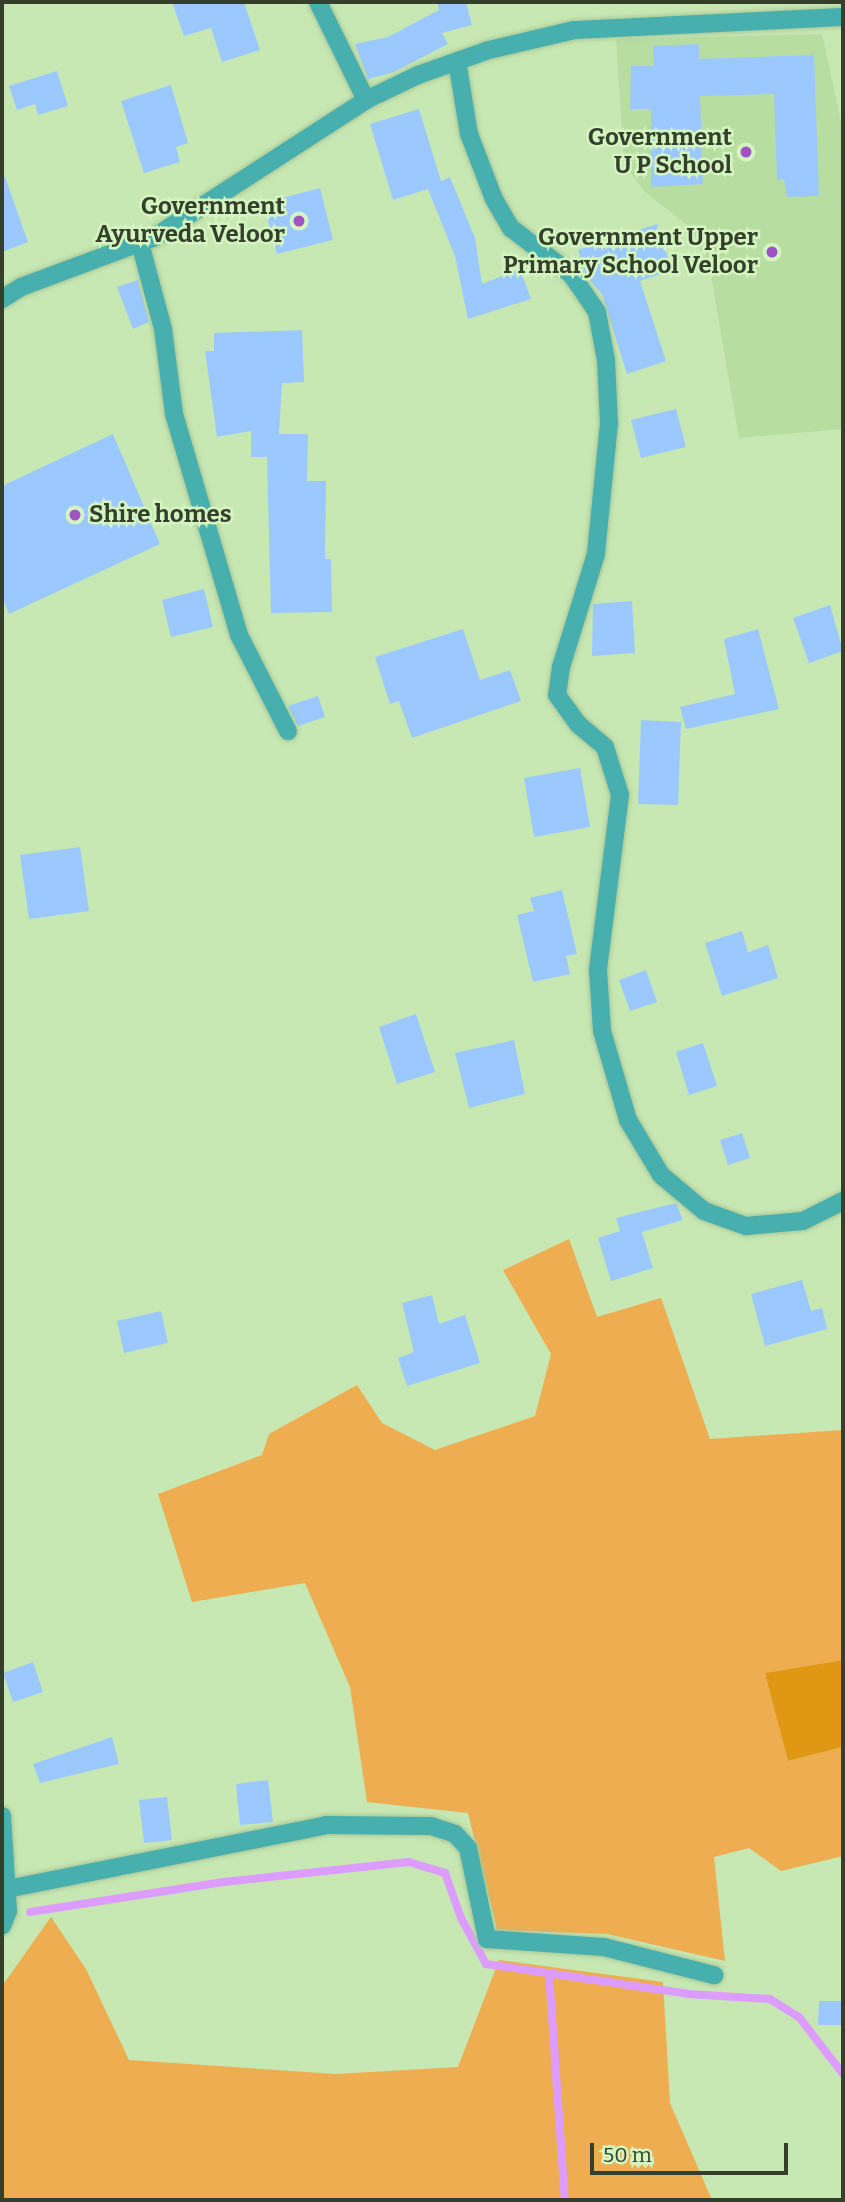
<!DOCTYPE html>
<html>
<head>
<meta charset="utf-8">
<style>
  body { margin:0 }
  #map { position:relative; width:845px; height:2202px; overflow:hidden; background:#c7e8b3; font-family:Bitter,serif }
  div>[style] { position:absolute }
  .built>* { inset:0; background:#b8dda1 }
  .green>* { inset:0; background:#eead50 }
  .forest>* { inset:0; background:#e09714 }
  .stream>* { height:8px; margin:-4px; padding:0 4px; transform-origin:4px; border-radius:4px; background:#dd9cff }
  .building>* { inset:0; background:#9bc8fe }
  .roads { filter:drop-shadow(0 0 2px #aac698) drop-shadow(0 0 2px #aac698) }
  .minor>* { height:18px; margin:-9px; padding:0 9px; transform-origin:9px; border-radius:9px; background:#47afae }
  .tertiary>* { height:18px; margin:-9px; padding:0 9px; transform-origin:9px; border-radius:9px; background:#47afae }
  .dots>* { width:19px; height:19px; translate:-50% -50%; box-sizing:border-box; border:4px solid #d4f5c0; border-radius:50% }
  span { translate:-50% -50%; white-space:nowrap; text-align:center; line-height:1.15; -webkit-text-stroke:5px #d4f5c0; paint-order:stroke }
  .poi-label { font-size:24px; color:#34402b; font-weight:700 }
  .right { translate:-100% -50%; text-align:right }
  .left { translate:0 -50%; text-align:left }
  .frame { position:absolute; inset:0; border:4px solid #34402b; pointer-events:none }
  .scale { position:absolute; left:590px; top:2143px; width:198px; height:32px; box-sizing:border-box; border:4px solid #34402b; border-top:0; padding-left:9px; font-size:21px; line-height:24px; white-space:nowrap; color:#34402b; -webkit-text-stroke:5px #d4f5c0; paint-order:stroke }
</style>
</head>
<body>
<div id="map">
  <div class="built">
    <i style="clip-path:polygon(822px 34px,843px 131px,843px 429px,739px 438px,711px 276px,691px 228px,645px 192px,624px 164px,616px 39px)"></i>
  </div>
  <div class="green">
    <i style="clip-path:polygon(569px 1239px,597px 1317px,661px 1298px,710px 1439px,843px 1430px,843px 1660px,766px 1673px,788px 1761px,843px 1747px,843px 1856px,781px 1871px,749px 1848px,714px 1857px,725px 1961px,607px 1934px,497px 1930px,468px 1813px,367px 1802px,350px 1687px,305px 1583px,192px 1602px,158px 1494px,262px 1455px,269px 1434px,357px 1385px,382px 1423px,435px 1450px,535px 1416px,551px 1354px,503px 1270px)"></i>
    <i style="clip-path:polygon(51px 1917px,86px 1969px,129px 2060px,336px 2074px,458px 2067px,499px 1960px,663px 1982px,670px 2103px,712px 2200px,2px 2200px,2px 1986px)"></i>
  </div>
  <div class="forest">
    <i style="clip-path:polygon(843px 1660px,843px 1747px,788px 1761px,765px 1673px)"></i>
  </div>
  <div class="stream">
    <i style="left:30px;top:1912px;width:196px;rotate:-8.8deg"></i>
    <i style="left:224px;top:1882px;width:186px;rotate:-6.2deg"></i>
    <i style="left:409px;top:1862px;width:38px;rotate:17deg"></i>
    <i style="left:445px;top:1873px;width:48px;rotate:70.4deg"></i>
    <i style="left:461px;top:1918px;width:52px;rotate:61.5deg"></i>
    <i style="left:486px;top:1964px;width:204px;rotate:8.4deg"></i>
    <i style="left:688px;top:1994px;width:82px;rotate:3.5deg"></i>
    <i style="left:770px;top:1999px;width:34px;rotate:32deg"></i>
    <i style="left:799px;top:2017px;width:72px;rotate:52.3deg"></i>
    <i style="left:549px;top:1974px;width:227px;rotate:86deg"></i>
  </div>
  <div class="building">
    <i style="clip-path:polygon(172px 2px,244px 2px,260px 50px,222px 62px,211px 28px,184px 36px)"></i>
    <i style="clip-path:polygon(437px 2px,466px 2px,472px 25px,442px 33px,448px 44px,394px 72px,368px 79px,355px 44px,388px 37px,439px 10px)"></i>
    <i style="clip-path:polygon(699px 44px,699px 59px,814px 55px,819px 196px,787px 197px,784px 179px,777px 180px,774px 94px,700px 96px,703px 184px,651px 187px,651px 109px,630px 109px,631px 66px,654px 66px,653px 46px)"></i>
    <i style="clip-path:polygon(57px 71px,68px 106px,38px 115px,35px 104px,17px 110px,9px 86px)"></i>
    <i style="clip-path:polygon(171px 85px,188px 143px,176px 147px,180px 162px,144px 173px,121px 101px)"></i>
    <i style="clip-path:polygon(419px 109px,441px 181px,450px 177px,475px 238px,482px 284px,520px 269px,531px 299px,468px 319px,455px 256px,428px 189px,393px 200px,370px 124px)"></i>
    <i style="clip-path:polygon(5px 177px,28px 242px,2px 252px,2px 178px)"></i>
    <i style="clip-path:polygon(320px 188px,333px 240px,277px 254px,263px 203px)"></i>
    <i style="clip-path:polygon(657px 224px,672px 270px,640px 281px,666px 361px,627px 374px,602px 294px,586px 276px,578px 250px)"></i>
    <i style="clip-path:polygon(138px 280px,149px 322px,133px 329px,117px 287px)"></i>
    <i style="clip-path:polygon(302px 330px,304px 382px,282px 383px,279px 434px,308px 434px,307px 481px,326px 481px,325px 559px,331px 559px,332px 612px,271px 613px,267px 457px,251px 457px,251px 431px,217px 437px,205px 351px,214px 351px,214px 333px)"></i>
    <i style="clip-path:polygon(676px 409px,686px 447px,641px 458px,631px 420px)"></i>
    <i style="clip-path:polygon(113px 434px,160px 544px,9px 614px,2px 597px,2px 486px)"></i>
    <i style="clip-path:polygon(204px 589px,213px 627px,171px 637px,162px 600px)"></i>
    <i style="clip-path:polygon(632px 601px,635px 653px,592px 656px,593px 604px)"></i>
    <i style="clip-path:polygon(830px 605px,843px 651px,809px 663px,793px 618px)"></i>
    <i style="clip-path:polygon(463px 629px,480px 680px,510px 670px,521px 701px,412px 738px,399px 701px,390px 704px,375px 657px)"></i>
    <i style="clip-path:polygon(758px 629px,779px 709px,686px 729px,680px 707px,735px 694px,724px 639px)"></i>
    <i style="clip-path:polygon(318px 696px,325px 717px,298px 726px,288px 706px)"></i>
    <i style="clip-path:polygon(641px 720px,681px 722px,678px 805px,638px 804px)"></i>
    <i style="clip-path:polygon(580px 768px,590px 827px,534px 837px,524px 778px)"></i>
    <i style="clip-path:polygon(80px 847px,89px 911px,29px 919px,20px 855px)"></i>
    <i style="clip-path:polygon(562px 890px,577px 954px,566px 956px,570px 974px,533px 982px,517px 915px,534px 911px,530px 898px)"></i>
    <i style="clip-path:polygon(742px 931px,748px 952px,768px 945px,778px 978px,722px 996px,705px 943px)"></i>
    <i style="clip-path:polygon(646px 970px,657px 1002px,630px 1011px,619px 980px)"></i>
    <i style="clip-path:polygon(416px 1014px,435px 1072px,397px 1084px,379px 1027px)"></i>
    <i style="clip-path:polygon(514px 1040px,525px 1094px,469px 1108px,455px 1053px)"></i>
    <i style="clip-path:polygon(703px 1043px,717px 1086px,689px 1095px,676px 1052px)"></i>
    <i style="clip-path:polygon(742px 1133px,750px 1158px,728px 1165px,720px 1140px)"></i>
    <i style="clip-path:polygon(676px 1203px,683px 1220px,642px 1232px,653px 1268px,611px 1281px,598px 1238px,620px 1231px,616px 1218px)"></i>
    <i style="clip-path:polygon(802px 1280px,811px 1311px,822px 1308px,827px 1329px,765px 1346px,751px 1294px)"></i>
    <i style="clip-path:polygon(432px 1295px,439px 1324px,465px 1315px,480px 1363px,407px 1386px,398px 1358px,414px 1352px,402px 1303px)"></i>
    <i style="clip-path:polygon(161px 1311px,168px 1343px,124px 1353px,117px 1321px)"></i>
    <i style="clip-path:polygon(33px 1662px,43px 1692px,13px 1702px,3px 1673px)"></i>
    <i style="clip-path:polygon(112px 1737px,119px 1764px,40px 1783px,33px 1764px)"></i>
    <i style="clip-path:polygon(268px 1780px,273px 1822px,240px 1825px,236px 1784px)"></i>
    <i style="clip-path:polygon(167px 1797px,172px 1840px,144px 1843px,139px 1800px)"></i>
    <i style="clip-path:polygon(819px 2001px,843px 2001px,843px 2025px,818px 2025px)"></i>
  </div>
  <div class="roads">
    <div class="minor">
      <i style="left:318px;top:2px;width:109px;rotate:63.9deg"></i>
      <i style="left:457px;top:61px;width:74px;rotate:80.7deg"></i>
      <i style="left:469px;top:134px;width:70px;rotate:69deg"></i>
      <i style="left:494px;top:199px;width:34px;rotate:60deg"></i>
      <i style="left:511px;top:228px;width:76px;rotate:37.5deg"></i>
      <i style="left:571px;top:274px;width:46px;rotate:55.6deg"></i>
      <i style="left:597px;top:312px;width:49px;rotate:79.4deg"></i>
      <i style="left:606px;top:360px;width:63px;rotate:87.3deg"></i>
      <i style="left:609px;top:423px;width:132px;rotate:95.7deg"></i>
      <i style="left:596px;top:554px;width:118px;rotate:107.2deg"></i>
      <i style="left:561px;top:667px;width:28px;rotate:98deg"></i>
      <i style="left:557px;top:695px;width:37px;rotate:54deg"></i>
      <i style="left:579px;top:725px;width:34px;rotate:40deg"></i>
      <i style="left:605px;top:747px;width:50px;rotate:72.6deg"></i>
      <i style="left:620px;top:795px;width:176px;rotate:97.2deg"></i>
      <i style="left:598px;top:970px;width:61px;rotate:86.2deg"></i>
      <i style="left:602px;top:1031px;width:93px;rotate:73.7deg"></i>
      <i style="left:628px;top:1120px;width:64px;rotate:59deg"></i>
      <i style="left:661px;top:1175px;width:56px;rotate:39.9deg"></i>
      <i style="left:704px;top:1211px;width:45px;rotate:19.7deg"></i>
      <i style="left:746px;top:1226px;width:57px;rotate:-5deg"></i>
      <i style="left:803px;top:1221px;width:45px;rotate:-26.6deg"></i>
      <i style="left:140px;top:243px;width:89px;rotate:75deg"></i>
      <i style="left:163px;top:329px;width:86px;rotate:82.6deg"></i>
      <i style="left:174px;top:414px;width:230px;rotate:73.6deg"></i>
      <i style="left:239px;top:635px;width:108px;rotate:63deg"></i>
      <i style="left:2px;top:1816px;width:95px;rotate:86.4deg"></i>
      <i style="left:8px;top:1911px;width:16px;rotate:112deg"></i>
      <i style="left:7px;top:1889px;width:325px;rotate:-11.3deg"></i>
      <i style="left:326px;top:1825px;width:105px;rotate:0.5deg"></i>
      <i style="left:431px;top:1826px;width:25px;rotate:18deg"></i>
      <i style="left:455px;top:1834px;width:19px;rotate:47deg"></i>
      <i style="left:468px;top:1848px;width:93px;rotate:78.2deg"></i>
      <i style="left:487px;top:1939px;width:117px;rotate:3.9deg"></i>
      <i style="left:604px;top:1947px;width:114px;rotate:14.3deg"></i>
    </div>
    <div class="tertiary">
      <i style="left:2px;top:299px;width:22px;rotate:-32deg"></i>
      <i style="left:21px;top:287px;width:141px;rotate:-20.4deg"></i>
      <i style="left:153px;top:238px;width:254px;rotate:-32.9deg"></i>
      <i style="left:366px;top:100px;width:58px;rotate:-25.7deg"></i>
      <i style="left:418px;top:75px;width:75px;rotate:-19.4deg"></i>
      <i style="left:489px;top:50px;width:87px;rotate:-13.2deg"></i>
      <i style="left:574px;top:30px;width:269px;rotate:-2.8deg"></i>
    </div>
  </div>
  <div class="dots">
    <i style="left:746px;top:152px;background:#a053c5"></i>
    <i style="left:299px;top:221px;background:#a053c5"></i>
    <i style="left:772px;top:252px;background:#a053c5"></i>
    <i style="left:75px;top:515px;background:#a053c5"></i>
  </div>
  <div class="poi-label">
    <span class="right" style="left:732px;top:152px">Government<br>U P School</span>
    <span class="right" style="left:285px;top:221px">Government<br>Ayurveda Veloor</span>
    <span class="right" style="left:758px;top:252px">Government Upper<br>Primary School Veloor</span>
    <span class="left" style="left:89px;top:515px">Shire homes</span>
  </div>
  <div class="frame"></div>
  <div class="scale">50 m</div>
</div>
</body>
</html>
